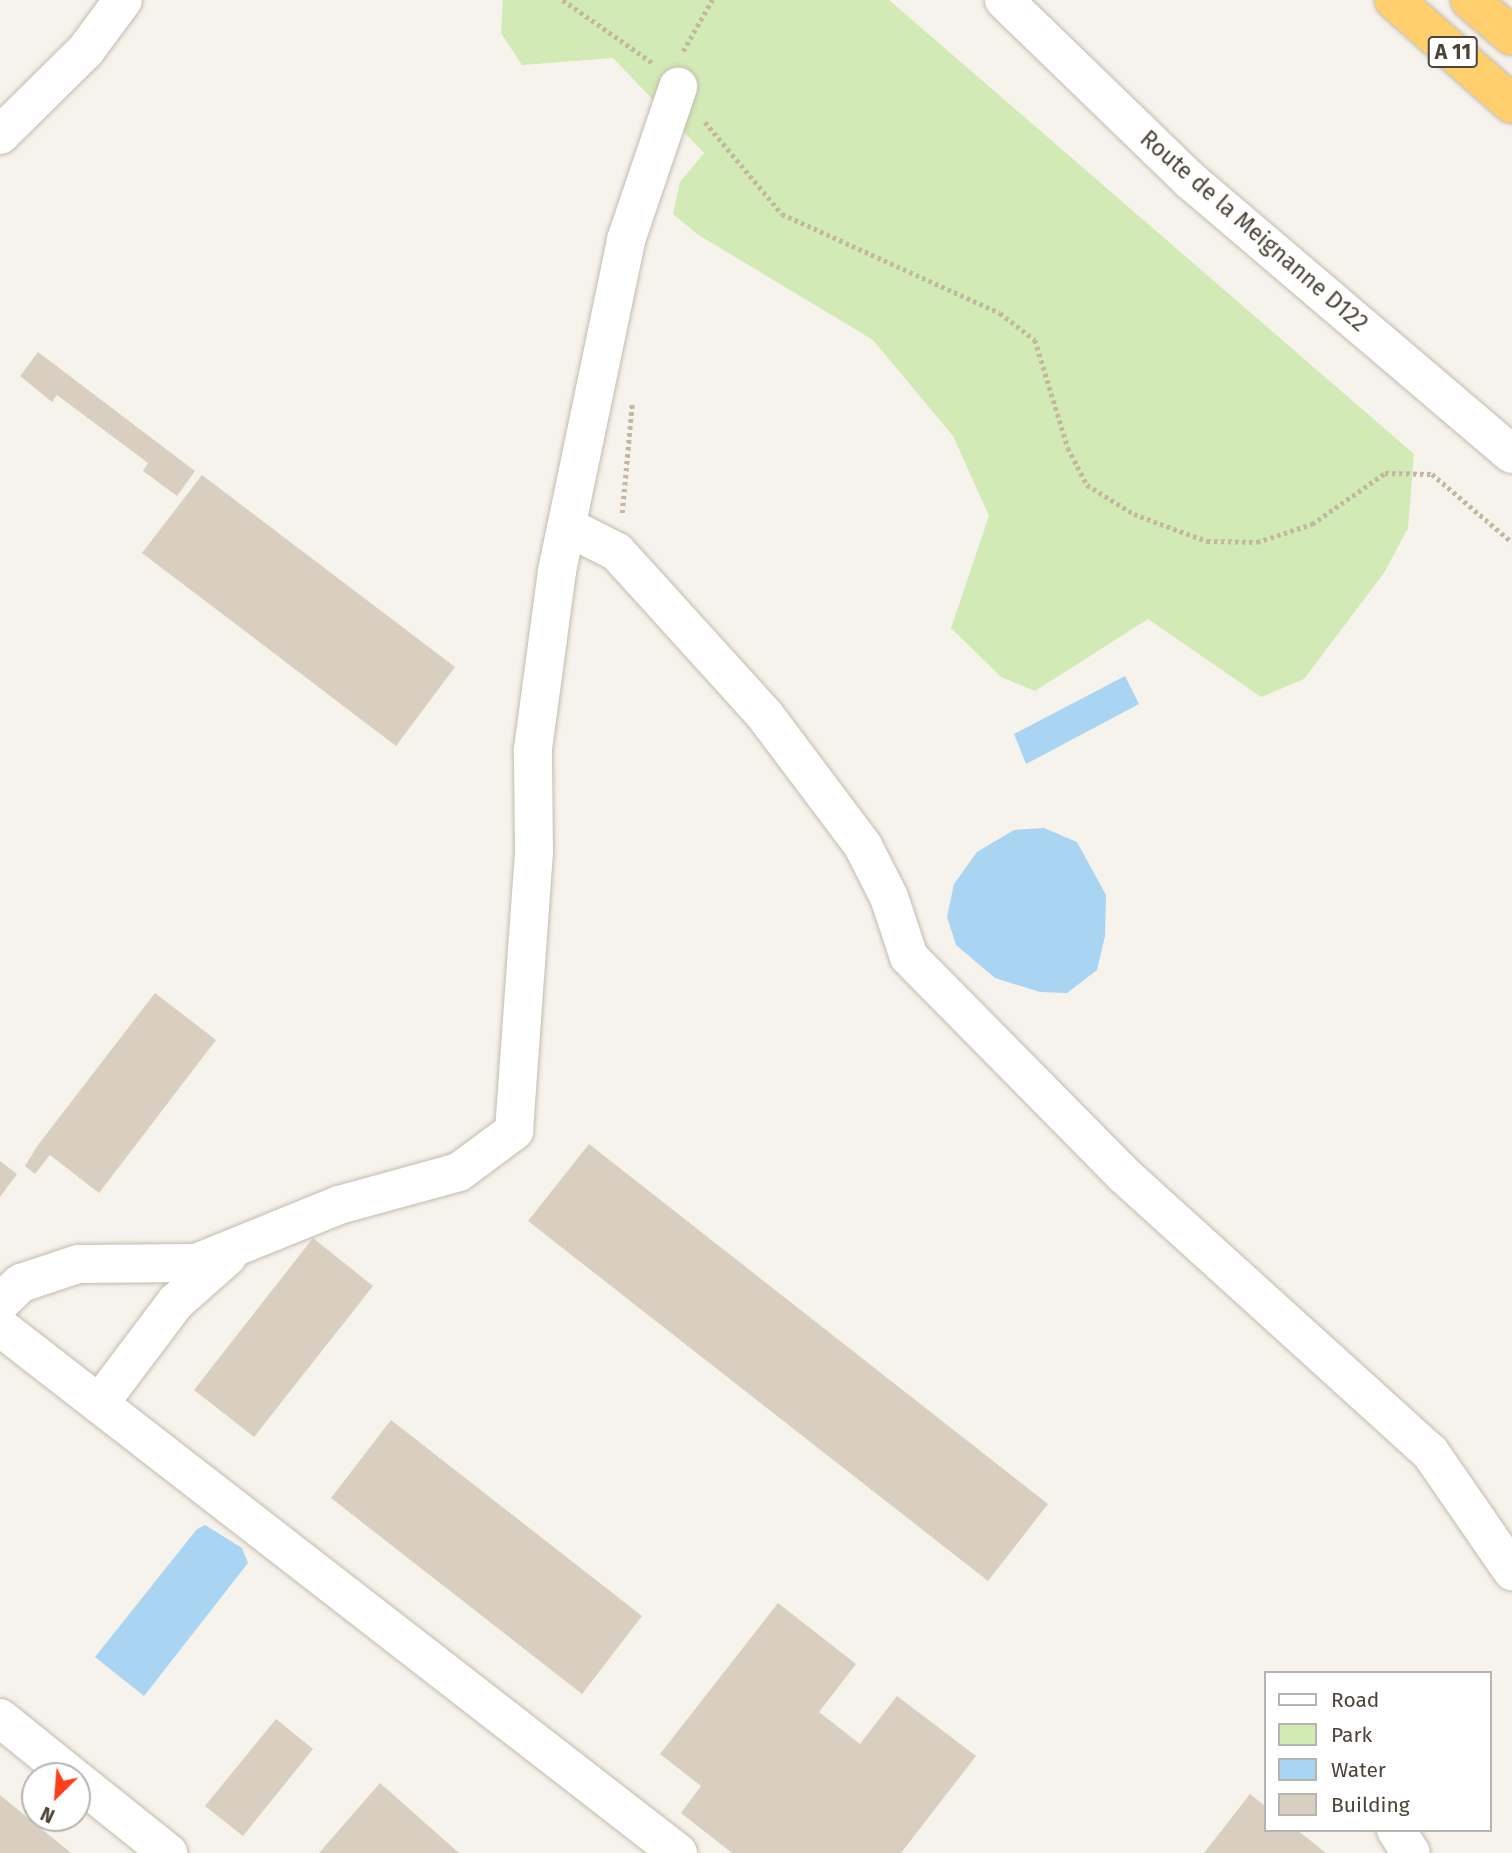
<!DOCTYPE html>
<html>
<head>
<meta charset="utf-8">
<style>
  body { margin:0 }
  #map { position:relative; width:1512px; height:1853px; overflow:hidden; background:#f6f3ec; font-family:"Fira Sans",sans-serif }
  div>[style] { position:absolute }
  .green>* { inset:0; background:#d2eab5 }
  .water>* { inset:0; background:#a9d4f2 }
  .building>* { inset:0; background:#d8cfc1 }
  .path>* { height:4.5px; margin-top:-2.25px; transform-origin:0; background:repeating-linear-gradient(90deg,#c4b79f 0 3.5px,transparent 0 7px) }
  .roads { filter:drop-shadow(0 0 2px #c2bbae) drop-shadow(0 0 2px #c2bbae) }
  .minor>* { height:38px; margin:-19px; padding:0 19px; transform-origin:19px; border-radius:19px; background:#fff }
  .highway>* { height:38px; margin:-19px; padding:0 19px; transform-origin:19px; border-radius:19px; background:#ffcf6e }
  span { translate:-50% -50%; white-space:nowrap; text-align:center; line-height:1.15; -webkit-text-stroke:6px #fff; paint-order:stroke }
  .shield-label span { padding:2px 5px; background:#fff; border:2px solid; border-radius:5px; -webkit-text-stroke-width:0 }
  .shield-label { font-size:21px; color:#4b4439; font-weight:700 }
  .street-label { font-size:23px; color:#4b4439 }
  .legend { position:absolute; left:1264px; top:1671px; width:228px; height:161px; box-sizing:border-box; background:#fff; border:2px solid #b7b4b0; margin:0; padding:9px 12px; list-style:none; font-size:21px; color:#4b4439 }
  .legend li { display:flex; align-items:center; gap:14px; height:35px }
  .legend b { width:35px; border:2px solid #b7b4b0 }
  .north { position:absolute; left:21px; top:1762px; width:70px; height:70px; box-sizing:border-box; background:#fff; border:2px solid #b7b4b0; border-radius:50%; rotate:205deg; font-size:19px; font-weight:700; line-height:28px; text-align:center; color:#4b4439 }
  .north::after { content:''; display:block; margin:auto; width:24px; height:32px; background:#fc3f1d; clip-path:polygon(50% 0,100% 100%,50% 72%,0 100%) }
</style>
</head>
<body>
<div id="map">
  <div class="green">
    <i style="clip-path:polygon(503px 0,889px 0,1414px 454px,1408px 528px,1384px 573px,1304px 679px,1261px 697px,1148px 619px,1035px 691px,1001px 677px,951px 628px,989px 516px,953px 436px,873px 340px,697px 234px,673px 214px,680px 182px,704px 153px,613px 58px,522px 65px,501px 33px)"></i>
  </div>
  <div class="water">
    <i style="clip-path:polygon(1125px 676px,1139px 704px,1026px 764px,1014px 734px)"></i>
    <i style="clip-path:polygon(1044px 828px,1077px 842px,1106px 895px,1105px 936px,1097px 970px,1067px 993px,1040px 992px,995px 978px,956px 945px,947px 917px,954px 884px,977px 852px,1014px 830px)"></i>
    <i style="clip-path:polygon(205px 1525px,242px 1548px,248px 1563px,144px 1696px,95px 1657px,197px 1529px)"></i>
  </div>
  <div class="building">
    <i style="clip-path:polygon(38px 352px,195px 471px,177px 496px,143px 471px,148px 463px,57px 395px,52px 402px,20px 376px)"></i>
    <i style="clip-path:polygon(202px 475px,455px 667px,396px 746px,142px 553px)"></i>
    <i style="clip-path:polygon(155px 993px,216px 1040px,99px 1193px,50px 1155px,35px 1174px,25px 1166px,38px 1145px)"></i>
    <i style="clip-path:polygon(589px 1144px,1048px 1504px,988px 1581px,528px 1221px)"></i>
    <i style="clip-path:polygon(0 1161px,17px 1174px,0 1197px)"></i>
    <i style="clip-path:polygon(313px 1238px,373px 1286px,254px 1437px,194px 1390px)"></i>
    <i style="clip-path:polygon(391px 1420px,642px 1616px,582px 1694px,331px 1498px)"></i>
    <i style="clip-path:polygon(778px 1603px,856px 1664px,819px 1712px,860px 1744px,897px 1696px,976px 1756px,901px 1853px,732px 1853px,681px 1813px,701px 1786px,660px 1754px)"></i>
    <i style="clip-path:polygon(276px 1719px,313px 1749px,243px 1836px,205px 1806px)"></i>
    <i style="clip-path:polygon(380px 1783px,459px 1853px,319px 1853px)"></i>
    <i style="clip-path:polygon(1250px 1794px,1265px 1806px,1265px 1830px,1297px 1830px,1326px 1853px,1204px 1853px)"></i>
    <i style="clip-path:polygon(0 1795px,71px 1853px,0 1853px)"></i>
  </div>
  <div class="path">
    <i style="left:563px;top:0;width:111px;rotate:35.1deg"></i>
    <i style="left:683px;top:51px;width:59px;rotate:-60.4deg"></i>
    <i style="left:705px;top:122px;width:120px;rotate:50.1deg"></i>
    <i style="left:782px;top:214px;width:239px;rotate:24.4deg"></i>
    <i style="left:1000px;top:313px;width:44px;rotate:37.6deg"></i>
    <i style="left:1035px;top:340px;width:113px;rotate:73deg"></i>
    <i style="left:1068px;top:448px;width:42px;rotate:62.8deg"></i>
    <i style="left:1087px;top:485px;width:55px;rotate:31.7deg"></i>
    <i style="left:1134px;top:514px;width:78px;rotate:20.3deg"></i>
    <i style="left:1207px;top:541px;width:50px;rotate:1.1deg"></i>
    <i style="left:1257px;top:542px;width:58px;rotate:-18.1deg"></i>
    <i style="left:1312px;top:524px;width:89px;rotate:-34.9deg"></i>
    <i style="left:1385px;top:473px;width:47px;rotate:1.2deg"></i>
    <i style="left:1432px;top:474px;width:105px;rotate:40.4deg"></i>
    <i style="left:622px;top:513px;width:109px;rotate:-84.8deg"></i>
  </div>
  <div class="roads">
    <div class="minor">
      <i style="left:1004px;top:0;width:260px;rotate:44.1deg"></i>
      <i style="left:1191px;top:181px;width:421px;rotate:40.4deg"></i>
      <i style="left:0;top:135px;width:121px;rotate:-44.7deg"></i>
      <i style="left:86px;top:50px;width:62px;rotate:-53.5deg"></i>
      <i style="left:568px;top:527px;width:55px;rotate:27deg"></i>
      <i style="left:617px;top:552px;width:219px;rotate:47.8deg"></i>
      <i style="left:764px;top:714px;width:165px;rotate:53.1deg"></i>
      <i style="left:863px;top:846px;width:57px;rotate:63deg"></i>
      <i style="left:889px;top:897px;width:63px;rotate:71.6deg"></i>
      <i style="left:909px;top:957px;width:306px;rotate:45.4deg"></i>
      <i style="left:1124px;top:1175px;width:413px;rotate:42.2deg"></i>
      <i style="left:1430px;top:1452px;width:145px;rotate:55.4deg"></i>
      <i style="left:0;top:1303px;width:29px;rotate:-44deg"></i>
      <i style="left:21px;top:1283px;width:60px;rotate:-18.4deg"></i>
      <i style="left:78px;top:1264px;width:118px;rotate:-0.5deg"></i>
      <i style="left:196px;top:1263px;width:154px;rotate:-22.1deg"></i>
      <i style="left:339px;top:1205px;width:124px;rotate:-15.4deg"></i>
      <i style="left:459px;top:1172px;width:69px;rotate:-36.7deg"></i>
      <i style="left:514px;top:1131px;width:279px;rotate:-85.9deg"></i>
      <i style="left:534px;top:853px;width:104px;rotate:-90.6deg"></i>
      <i style="left:533px;top:749px;width:180px;rotate:-82.3deg"></i>
      <i style="left:557px;top:571px;width:338px;rotate:-78.2deg"></i>
      <i style="left:626px;top:240px;width:162px;rotate:-71.2deg"></i>
      <i style="left:0;top:1327px;width:858px;rotate:37.8deg"></i>
      <i style="left:99px;top:1404px;width:128px;rotate:-53deg"></i>
      <i style="left:176px;top:1302px;width:69px;rotate:-41.5deg"></i>
      <i style="left:0;top:1718px;width:92px;rotate:38.9deg"></i>
      <i style="left:77px;top:1780px;width:117px;rotate:38.7deg"></i>
      <i style="left:1396px;top:1830px;width:27px;rotate:57deg"></i>
    </div>
    <div class="highway">
      <i style="left:1394px;top:0;width:157px;rotate:41.4deg"></i>
      <i style="left:1470px;top:0;width:55px;rotate:40.6deg"></i>
    </div>
  </div>
  <div class="shield-label">
    <span style="left:1453px;top:52px">A 11</span>
  </div>
  <div class="street-label">
    <span style="left:1254px;top:231px;rotate:41deg">Route de la Meignanne D122</span>
  </div>
  <ul class="legend">
  <li><b style="height:9px;background:#fff"></b>Road</li>
  <li><b style="height:19px;background:#d2eab5"></b>Park</li>
  <li><b style="height:19px;background:#a9d4f2"></b>Water</li>
  <li><b style="height:19px;background:#d8cfc1"></b>Building</li>
  </ul>
  <div class="north">N</div>
</div>
</body>
</html>
